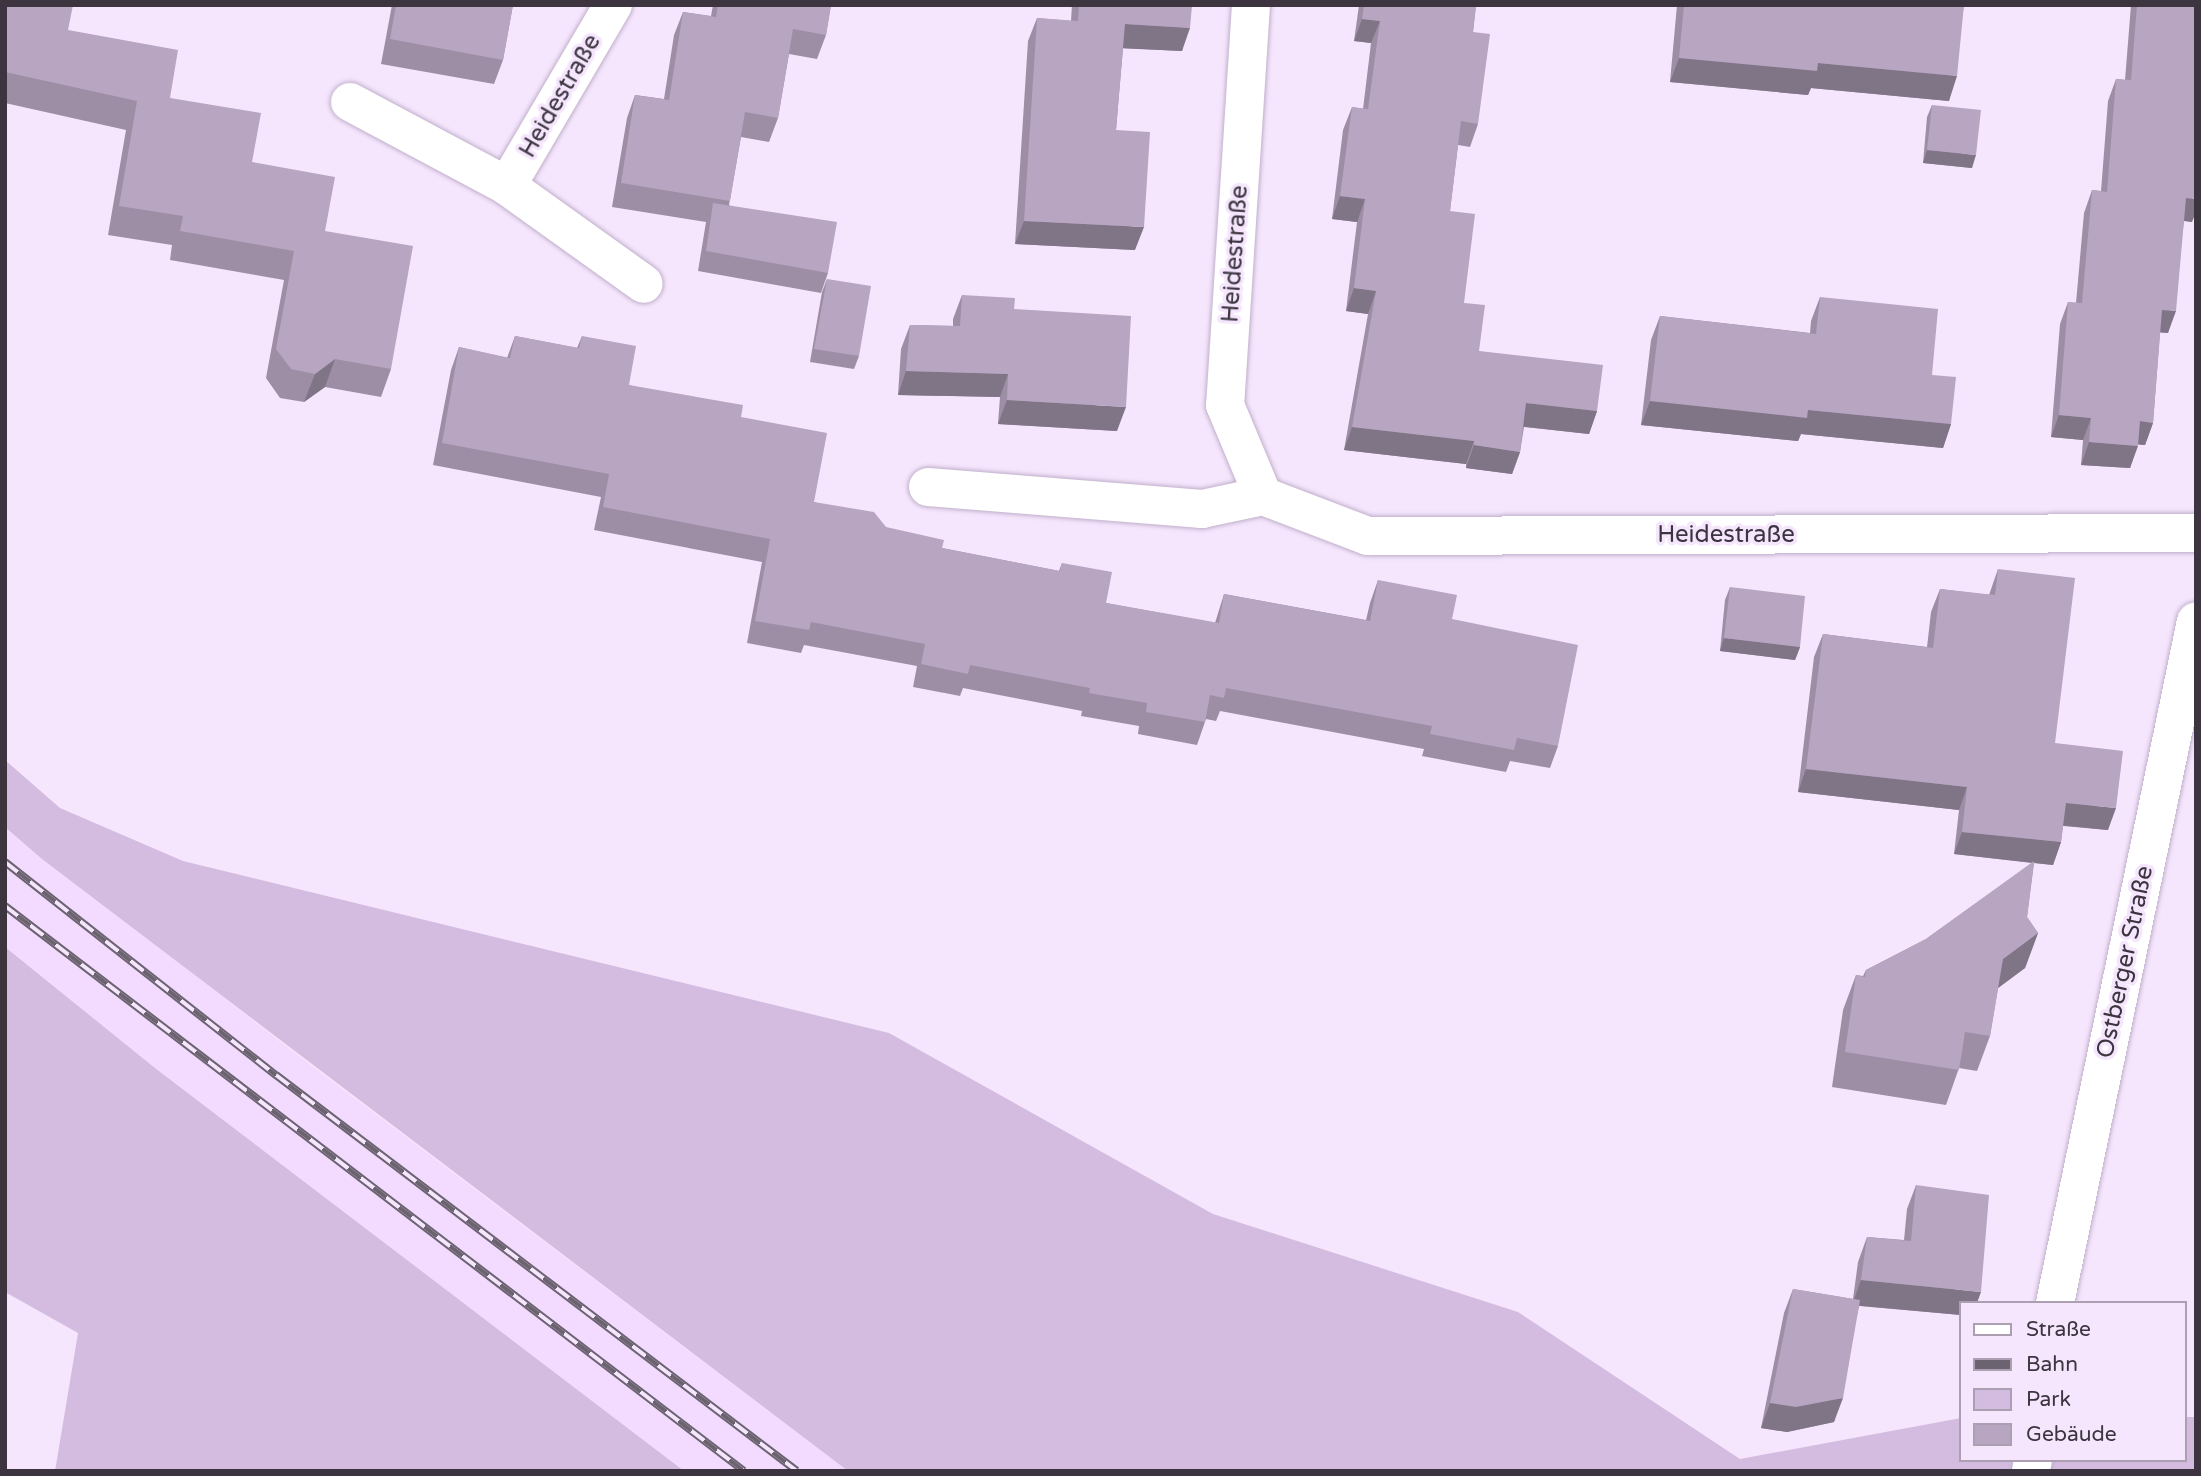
<!DOCTYPE html>
<html>
<head>
<meta charset="utf-8">
<style>
  body { margin:0 }
  #map { position:relative; width:2201px; height:1476px; overflow:hidden; background:#f5e6fd; font-family:"Varela Round",sans-serif }
  div>[style] { position:absolute }
  .built>* { inset:0; background:#f2dbfe }
  .green>* { inset:0; background:#d4bce0 }
  .roads { filter:drop-shadow(0 0 2px #c1afcb) drop-shadow(0 0 2px #c1afcb) }
  .street>* { height:38px; margin:-19px; padding:0 19px; transform-origin:19px; border-radius:19px; background:#fff }
  .rail>* { height:8px; margin-top:-4px; transform-origin:0; background:repeating-linear-gradient(90deg,#f5e6fd 0 16px,#6c6371 0 32px); box-sizing:border-box; border-block:2px solid #6c6371 }
  .wall>* { inset:0; background:#9d8ea6 }
  .shaded-wall>* { inset:0; background:#807487 }
  .building>* { inset:0; background:#b7a5c1 }
  span { translate:-50% -50%; white-space:nowrap; text-align:center; line-height:1.15; -webkit-text-stroke:7px #f5e6fd; paint-order:stroke }
  .street-label { font-size:24px; color:#3c3540 }
  .frame { position:absolute; inset:0; border:7px solid #3c3540; pointer-events:none }
  .legend { position:absolute; left:1959px; top:1301px; width:228px; height:161px; box-sizing:border-box; background:#f5e6fd; border:2px solid #ab9fb1; margin:0; padding:9px 12px; list-style:none; font-size:21px; color:#3c3540 }
  .legend li { display:flex; align-items:center; gap:14px; height:35px }
  .legend b { width:35px; border:2px solid #ab9fb1 }
</style>
</head>
<body>
<div id="map">
  <div class="built">
    <i style="clip-path:polygon(5px 827px,292px 1051px,848px 1471px,684px 1471px,155px 1068px,5px 947px)"></i>
  </div>
  <div class="green">
    <i style="clip-path:polygon(5px 760px,60px 808px,183px 861px,889px 1033px,1213px 1214px,1518px 1312px,1740px 1459px,1961px 1418px,1961px 1460px,2185px 1460px,2185px 1417px,2196px 1417px,2196px 1471px,848px 1471px,42px 859px,5px 827px)"></i>
    <i style="clip-path:polygon(5px 947px,155px 1068px,684px 1471px,55px 1471px,78px 1333px,5px 1292px)"></i>
  </div>
  <div class="roads">
    <div class="street">
      <i style="left:613px;top:5px;width:210px;rotate:120.4deg"></i>
      <i style="left:507px;top:186px;width:168px;rotate:35.6deg"></i>
      <i style="left:1251px;top:5px;width:401px;rotate:93.7deg"></i>
      <i style="left:1225px;top:405px;width:99px;rotate:67.3deg"></i>
      <i style="left:1263px;top:496px;width:112px;rotate:20.9deg"></i>
      <i style="left:1368px;top:536px;width:828px;rotate:-0.21deg"></i>
      <i style="left:350px;top:102px;width:178px;rotate:28.1deg"></i>
      <i style="left:928px;top:487px;width:275px;rotate:4.6deg"></i>
      <i style="left:1202px;top:509px;width:62px;rotate:-12deg"></i>
      <i style="left:2055px;top:1303px;width:696px;rotate:-78.32deg"></i>
      <i style="left:2031px;top:1471px;width:11px;rotate:-80deg"></i>
    </div>
  </div>
  <div class="rail">
    <i style="left:5px;top:862px;width:345px;rotate:38.2deg"></i>
    <i style="left:276px;top:1075px;width:654px;rotate:37.24deg"></i>
    <i style="left:5px;top:906px;width:930px;rotate:37.4deg"></i>
  </div>
  <div class="wall">
    <i style="clip-path:polygon(5px 5px,68px 30px,170px 98px,252px 162px,325px 231px,391px 369px,381px 397px,325px 387px,304px 402px,280px 398px,266px 378px,284px 280px,170px 260px,172px 245px,108px 235px,126px 130px,5px 103px)"></i>
    <i style="clip-path:polygon(392px 5px,513px 5px,503px 60px,494px 84px,381px 64px)"></i>
    <i style="clip-path:polygon(713px 5px,831px 5px,826px 35px,817px 59px,789px 54px,778px 118px,769px 142px,741px 137px,729px 205px,828px 273px,821px 293px,698px 271px,706px 222px,612px 207px,627px 118px,635px 95px,664px 99px,674px 35px,683px 12px,711px 16px)"></i>
    <i style="clip-path:polygon(1072px 5px,1192px 5px,1182px 51px,1123px 48px,1116px 130px,1135px 250px,1015px 244px,1028px 41px,1037px 18px,1071px 21px)"></i>
    <i style="clip-path:polygon(1359px 5px,1476px 5px,1473px 32px,1478px 124px,1470px 147px,1458px 145px,1450px 211px,1464px 303px,1479px 351px,1597px 411px,1589px 434px,1524px 427px,1520px 452px,1512px 474px,1466px 468px,1466px 464px,1344px 450px,1368px 314px,1346px 311px,1357px 222px,1332px 219px,1343px 130px,1352px 107px,1363px 109px,1371px 43px,1354px 41px)"></i>
    <i style="clip-path:polygon(1677px 5px,1964px 5px,1949px 101px,1811px 88px,1808px 95px,1670px 82px)"></i>
    <i style="clip-path:polygon(2131px 5px,2196px 5px,2192px 222px,2184px 221px,2168px 333px,2160px 332px,2153px 423px,2145px 445px,2138px 444px,2130px 468px,2081px 465px,2083px 440px,2051px 437px,2060px 324px,2068px 302px,2076px 303px,2084px 213px,2092px 190px,2101px 191px,2108px 101px,2116px 79px,2125px 80px)"></i>
    <i style="clip-path:polygon(1932px 105px,1972px 168px,1923px 163px,1927px 117px)"></i>
    <i style="clip-path:polygon(827px 279px,859px 356px,854px 369px,810px 362px,822px 292px)"></i>
    <i style="clip-path:polygon(962px 295px,1014px 309px,1117px 431px,998px 424px,1000px 397px,898px 395px,901px 349px,910px 325px,953px 326px,953px 319px)"></i>
    <i style="clip-path:polygon(1820px 297px,1932px 375px,1951px 424px,1943px 448px,1801px 434px,1798px 441px,1641px 425px,1651px 340px,1660px 316px,1810px 333px,1811px 321px)"></i>
    <i style="clip-path:polygon(515px 336px,577px 348px,582px 336px,629px 385px,741px 417px,814px 502px,942px 548px,1059px 571px,1062px 563px,1106px 603px,1215px 623px,1224px 594px,1366px 620px,1370px 603px,1378px 580px,1452px 619px,1558px 746px,1550px 768px,1510px 761px,1506px 772px,1422px 756px,1424px 749px,1220px 711px,1216px 721px,1206px 719px,1197px 745px,1138px 734px,1139px 726px,1081px 716px,1082px 711px,963px 688px,960px 696px,913px 687px,917px 666px,804px 645px,801px 653px,747px 643px,762px 562px,594px 530px,601px 497px,433px 465px,451px 370px,459px 347px,507px 358px)"></i>
    <i style="clip-path:polygon(1998px 569px,2055px 743px,2108px 830px,2063px 826px,2061px 842px,2053px 865px,2034px 863px,2027px 917px,2038px 933px,2025px 968px,1998px 988px,1990px 1036px,1977px 1071px,1959px 1068px,1946px 1105px,1832px 1087px,1843px 1010px,1856px 975px,1863px 976px,1866px 970px,1926px 939px,2032px 863px,1954px 854px,1959px 810px,1798px 792px,1814px 657px,1823px 634px,1927px 647px,1931px 612px,1940px 589px,1989px 595px)"></i>
    <i style="clip-path:polygon(1730px 587px,1800px 647px,1795px 660px,1720px 651px,1725px 600px)"></i>
    <i style="clip-path:polygon(1916px 1185px,1961px 1303px,1961px 1315px,1859px 1306px,1834px 1422px,1787px 1432px,1761px 1428px,1784px 1313px,1793px 1289px,1853px 1299px,1858px 1262px,1867px 1237px,1904px 1240px,1907px 1209px)"></i>
  </div>
  <div class="shaded-wall">
    <i style="clip-path:polygon(1362px 19px,1380px 21px,1371px 43px,1354px 41px)"></i>
    <i style="clip-path:polygon(1125px 24px,1190px 28px,1182px 51px,1116px 48px)"></i>
    <i style="clip-path:polygon(1679px 58px,1818px 63px,1957px 76px,1949px 101px,1811px 88px,1808px 95px,1670px 82px)"></i>
    <i style="clip-path:polygon(1927px 150px,1976px 155px,1972px 168px,1923px 163px)"></i>
    <i style="clip-path:polygon(1340px 196px,1365px 199px,1357px 222px,1332px 219px)"></i>
    <i style="clip-path:polygon(2186px 198px,2196px 199px,2196px 212px,2192px 222px,2178px 220px)"></i>
    <i style="clip-path:polygon(1024px 221px,1144px 227px,1135px 250px,1015px 244px)"></i>
    <i style="clip-path:polygon(1354px 288px,1376px 291px,1368px 314px,1346px 311px)"></i>
    <i style="clip-path:polygon(2162px 310px,2176px 311px,2168px 333px,2154px 332px)"></i>
    <i style="clip-path:polygon(335px 359px,325px 387px,304px 402px,315px 374px)"></i>
    <i style="clip-path:polygon(906px 371px,1008px 374px,1000px 397px,898px 395px)"></i>
    <i style="clip-path:polygon(1007px 400px,1126px 407px,1117px 431px,998px 424px)"></i>
    <i style="clip-path:polygon(1650px 401px,1808px 410px,1951px 424px,1943px 448px,1801px 434px,1798px 441px,1641px 425px)"></i>
    <i style="clip-path:polygon(1526px 403px,1597px 411px,1589px 434px,1518px 426px)"></i>
    <i style="clip-path:polygon(2059px 415px,2091px 418px,2083px 440px,2051px 437px)"></i>
    <i style="clip-path:polygon(2140px 421px,2153px 423px,2145px 445px,2131px 444px)"></i>
    <i style="clip-path:polygon(1352px 427px,1474px 441px,1466px 464px,1344px 450px)"></i>
    <i style="clip-path:polygon(2089px 442px,2138px 446px,2130px 468px,2081px 465px)"></i>
    <i style="clip-path:polygon(1474px 445px,1520px 452px,1512px 474px,1466px 468px)"></i>
    <i style="clip-path:polygon(1724px 638px,1800px 647px,1795px 660px,1720px 651px)"></i>
    <i style="clip-path:polygon(1806px 769px,1967px 787px,1959px 810px,1798px 792px)"></i>
    <i style="clip-path:polygon(2066px 803px,2116px 808px,2108px 830px,2058px 825px)"></i>
    <i style="clip-path:polygon(1962px 832px,2061px 842px,2053px 865px,1954px 854px)"></i>
    <i style="clip-path:polygon(2038px 933px,2025px 968px,1990px 994px,2003px 959px)"></i>
    <i style="clip-path:polygon(1861px 1280px,1981px 1292px,1977px 1303px,1961px 1303px,1961px 1315px,1852px 1305px)"></i>
    <i style="clip-path:polygon(1843px 1398px,1834px 1422px,1787px 1432px,1761px 1428px,1770px 1403px)"></i>
  </div>
  <div class="building">
    <i style="clip-path:polygon(5px 5px,73px 5px,68px 30px,178px 50px,170px 98px,261px 113px,252px 162px,335px 177px,325px 231px,413px 246px,391px 369px,335px 359px,315px 374px,291px 369px,276px 349px,294px 251px,180px 231px,183px 216px,119px 206px,137px 101px,5px 72px)"></i>
    <i style="clip-path:polygon(396px 5px,513px 5px,503px 60px,390px 39px)"></i>
    <i style="clip-path:polygon(718px 5px,831px 5px,826px 35px,793px 29px,778px 118px,745px 112px,730px 201px,621px 183px,635px 95px,669px 100px,683px 12px,716px 17px)"></i>
    <i style="clip-path:polygon(1079px 5px,1192px 5px,1190px 28px,1125px 24px,1116px 130px,1150px 132px,1144px 227px,1024px 221px,1037px 18px,1078px 21px)"></i>
    <i style="clip-path:polygon(1364px 5px,1476px 5px,1473px 32px,1490px 34px,1478px 124px,1461px 121px,1450px 211px,1475px 214px,1464px 303px,1485px 305px,1479px 351px,1603px 365px,1597px 411px,1526px 403px,1520px 452px,1474px 445px,1474px 441px,1352px 427px,1376px 291px,1354px 288px,1365px 199px,1340px 196px,1352px 107px,1368px 109px,1380px 21px,1362px 19px)"></i>
    <i style="clip-path:polygon(1684px 5px,1964px 5px,1957px 76px,1818px 63px,1817px 71px,1679px 58px)"></i>
    <i style="clip-path:polygon(2137px 5px,2196px 5px,2196px 199px,2186px 198px,2176px 311px,2162px 310px,2153px 423px,2140px 421px,2138px 446px,2089px 442px,2091px 418px,2059px 415px,2068px 302px,2082px 303px,2092px 190px,2107px 192px,2116px 79px,2131px 80px)"></i>
    <i style="clip-path:polygon(1932px 105px,1981px 110px,1976px 155px,1927px 150px)"></i>
    <i style="clip-path:polygon(713px 203px,837px 222px,828px 273px,706px 251px)"></i>
    <i style="clip-path:polygon(827px 279px,871px 286px,859px 356px,814px 349px)"></i>
    <i style="clip-path:polygon(962px 295px,1015px 298px,1014px 309px,1131px 316px,1126px 407px,1007px 400px,1008px 374px,906px 371px,910px 325px,960px 326px)"></i>
    <i style="clip-path:polygon(1820px 297px,1938px 309px,1932px 375px,1956px 377px,1951px 424px,1808px 410px,1807px 418px,1650px 401px,1660px 316px,1816px 334px)"></i>
    <i style="clip-path:polygon(515px 336px,579px 348px,582px 336px,636px 346px,629px 385px,743px 405px,741px 417px,827px 433px,814px 502px,874px 512px,886px 527px,944px 540px,942px 548px,1060px 571px,1062px 563px,1112px 572px,1106px 603px,1219px 623px,1224px 594px,1370px 621px,1378px 580px,1457px 595px,1452px 619px,1578px 645px,1558px 746px,1517px 738px,1514px 750px,1430px 734px,1432px 726px,1226px 688px,1224px 698px,1210px 695px,1205px 722px,1146px 712px,1147px 703px,1089px 693px,1090px 688px,970px 665px,968px 674px,921px 664px,925px 644px,811px 622px,809px 630px,755px 621px,770px 539px,603px 507px,609px 474px,442px 443px,459px 347px,510px 358px)"></i>
    <i style="clip-path:polygon(1998px 569px,2075px 578px,2055px 743px,2123px 751px,2116px 808px,2066px 803px,2061px 842px,1962px 832px,1967px 787px,1806px 769px,1823px 634px,1933px 648px,1940px 589px,1995px 595px)"></i>
    <i style="clip-path:polygon(1730px 587px,1805px 596px,1800px 647px,1724px 638px)"></i>
    <i style="clip-path:polygon(2034px 861px,2027px 917px,2038px 933px,2003px 959px,1990px 1036px,1965px 1032px,1959px 1070px,1845px 1052px,1856px 975px,1865px 977px,1866px 970px,1926px 939px)"></i>
    <i style="clip-path:polygon(1916px 1185px,1989px 1195px,1981px 1292px,1861px 1280px,1867px 1237px,1911px 1241px)"></i>
    <i style="clip-path:polygon(1793px 1289px,1860px 1300px,1843px 1398px,1796px 1407px,1770px 1403px)"></i>
  </div>
  <div class="street-label">
    <span style="left:560px;top:96px;rotate:-60deg">Heidestraße</span>
    <span style="left:1235px;top:254px;rotate:-86deg">Heidestraße</span>
    <span style="left:1726px;top:535px">Heidestraße</span>
    <span style="left:2125px;top:962px;rotate:-78deg">Ostberger Straße</span>
  </div>
  <div class="frame"></div>
  <ul class="legend">
  <li><b style="height:9px;background:#fff"></b>Straße</li>
  <li><b style="height:9px;background:#6c6371"></b>Bahn</li>
  <li><b style="height:19px;background:#d4bce0"></b>Park</li>
  <li><b style="height:19px;background:#b7a5c1"></b>Gebäude</li>
  </ul>
</div>
</body>
</html>
